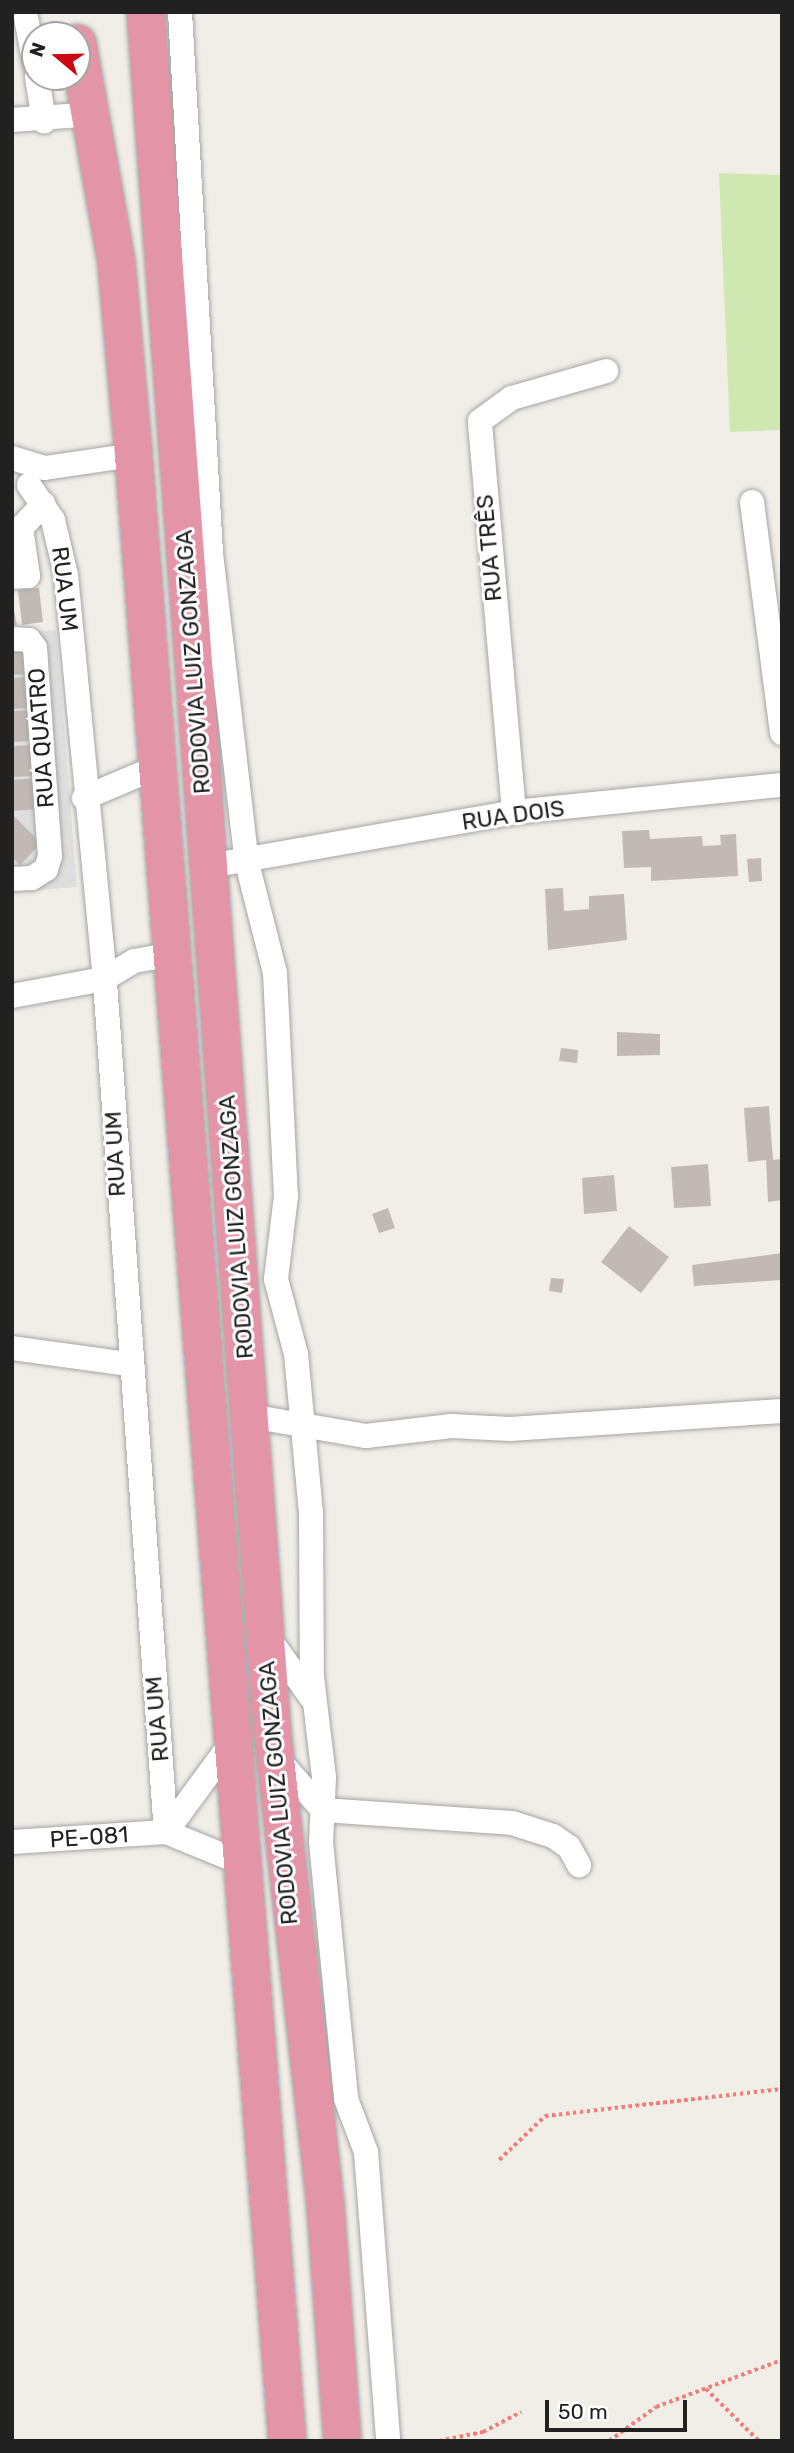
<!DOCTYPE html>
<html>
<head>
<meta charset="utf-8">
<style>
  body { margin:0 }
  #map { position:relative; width:794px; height:2453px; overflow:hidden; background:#f1eee8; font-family:Rubik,sans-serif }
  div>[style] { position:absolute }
  .residential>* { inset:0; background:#dfdede }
  .grass>* { inset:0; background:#cfe8b1 }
  .building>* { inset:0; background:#c2b9b4 }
  .path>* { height:3.5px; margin-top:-1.75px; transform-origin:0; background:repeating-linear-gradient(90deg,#f57c75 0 3.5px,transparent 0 7px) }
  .roads { filter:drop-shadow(0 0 2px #a5a5a5) drop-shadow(0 0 2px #a5a5a5) }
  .minor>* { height:24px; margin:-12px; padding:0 12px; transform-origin:12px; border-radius:12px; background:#fff }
  .highway>* { height:37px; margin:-18.5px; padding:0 18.5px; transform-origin:18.5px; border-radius:18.5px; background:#e494a7 }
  span { translate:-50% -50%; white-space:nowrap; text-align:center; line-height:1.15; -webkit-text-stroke:6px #fff; paint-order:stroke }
  .street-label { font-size:23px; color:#212121 }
  .frame { position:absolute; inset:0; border:14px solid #212121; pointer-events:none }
  .north { position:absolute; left:21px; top:21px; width:70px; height:70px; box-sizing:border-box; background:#fff; border:2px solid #a6a6a6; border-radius:50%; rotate:289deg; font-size:19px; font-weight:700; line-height:28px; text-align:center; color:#212121 }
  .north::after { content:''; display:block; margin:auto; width:24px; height:32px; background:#ca0812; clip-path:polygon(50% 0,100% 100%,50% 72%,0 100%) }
  .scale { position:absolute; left:545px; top:2400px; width:142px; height:32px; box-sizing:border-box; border:4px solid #212121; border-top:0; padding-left:9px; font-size:21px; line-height:24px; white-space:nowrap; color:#212121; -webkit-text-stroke:5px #fff; paint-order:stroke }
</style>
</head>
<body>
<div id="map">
  <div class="residential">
    <i style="clip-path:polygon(56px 630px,77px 887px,12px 892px,12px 633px)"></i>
  </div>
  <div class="grass">
    <i style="clip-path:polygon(719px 173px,782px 175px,782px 430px,730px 432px)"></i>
  </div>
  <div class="building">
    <i style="clip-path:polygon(39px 588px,43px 622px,22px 625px,18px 590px)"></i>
    <i style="clip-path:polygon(12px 600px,17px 625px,12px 626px)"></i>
    <i style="clip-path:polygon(28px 643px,30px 674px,12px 675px,12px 644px)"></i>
    <i style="clip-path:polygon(32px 677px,34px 708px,12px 709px,12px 678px)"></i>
    <i style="clip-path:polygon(32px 710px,33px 741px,12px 742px,12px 711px)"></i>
    <i style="clip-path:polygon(34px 745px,35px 776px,12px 777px,12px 746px)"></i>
    <i style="clip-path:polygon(37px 778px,38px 809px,12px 811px,12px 780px)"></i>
    <i style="clip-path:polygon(12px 814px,41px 843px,20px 865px,12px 857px)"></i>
    <i style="clip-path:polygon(649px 830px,650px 839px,702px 836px,703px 846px,721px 845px,720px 835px,736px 834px,738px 876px,651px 881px,651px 867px,624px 868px,622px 831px)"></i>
    <i style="clip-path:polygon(761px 858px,762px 881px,749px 882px,747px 859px)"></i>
    <i style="clip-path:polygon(563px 888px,564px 911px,589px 909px,589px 896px,624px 894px,627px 940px,548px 950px,545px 889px)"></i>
    <i style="clip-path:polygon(617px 1032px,660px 1034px,660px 1055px,617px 1056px)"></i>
    <i style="clip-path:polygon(561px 1048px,578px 1050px,577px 1063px,559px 1061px)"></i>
    <i style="clip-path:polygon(769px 1106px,773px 1160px,782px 1159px,782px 1200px,768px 1202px,766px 1160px,748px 1162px,744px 1108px)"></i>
    <i style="clip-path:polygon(708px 1164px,711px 1206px,674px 1208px,671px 1167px)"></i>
    <i style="clip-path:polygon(614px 1175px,617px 1211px,584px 1214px,582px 1178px)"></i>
    <i style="clip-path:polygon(388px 1208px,395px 1228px,379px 1233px,372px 1214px)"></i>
    <i style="clip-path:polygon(629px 1226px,669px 1257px,641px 1293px,601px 1262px)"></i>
    <i style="clip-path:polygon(782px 1253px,782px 1280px,694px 1286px,692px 1265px)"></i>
    <i style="clip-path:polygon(551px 1278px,564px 1279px,562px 1293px,549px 1291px)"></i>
  </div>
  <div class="path">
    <i style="left:499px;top:2160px;width:64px;rotate:-43.7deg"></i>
    <i style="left:545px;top:2116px;width:239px;rotate:-6.5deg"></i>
    <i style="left:706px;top:2389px;width:74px;rotate:44.5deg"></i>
    <i style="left:439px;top:2441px;width:45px;rotate:-11.6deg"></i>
    <i style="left:483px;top:2432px;width:43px;rotate:-27.8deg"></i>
    <i style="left:609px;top:2441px;width:58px;rotate:-35.9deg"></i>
    <i style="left:656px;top:2407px;width:134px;rotate:-20.5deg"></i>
  </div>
  <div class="roads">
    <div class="minor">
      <i style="left:25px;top:12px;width:54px;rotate:79.3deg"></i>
      <i style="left:180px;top:12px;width:542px;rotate:86.72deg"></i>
      <i style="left:211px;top:553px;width:312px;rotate:83.4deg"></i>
      <i style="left:247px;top:863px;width:114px;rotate:75.7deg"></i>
      <i style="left:275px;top:973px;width:223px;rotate:87.2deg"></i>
      <i style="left:286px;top:1196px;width:84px;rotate:96.9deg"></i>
      <i style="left:276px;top:1279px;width:78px;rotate:75.1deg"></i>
      <i style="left:296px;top:1354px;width:160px;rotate:84.6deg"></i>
      <i style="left:311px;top:1513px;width:164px;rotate:89.7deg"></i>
      <i style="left:312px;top:1677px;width:101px;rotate:83.2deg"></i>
      <i style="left:324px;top:1777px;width:65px;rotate:92.6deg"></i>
      <i style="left:321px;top:1842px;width:258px;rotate:84.4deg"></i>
      <i style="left:346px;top:2099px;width:57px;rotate:69.3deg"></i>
      <i style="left:366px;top:2152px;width:290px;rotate:85.6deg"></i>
      <i style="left:37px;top:77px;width:45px;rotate:81deg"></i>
      <i style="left:12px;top:120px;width:82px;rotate:-4.2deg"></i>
      <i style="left:12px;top:458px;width:34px;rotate:17deg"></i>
      <i style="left:45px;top:468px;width:89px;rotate:-8.4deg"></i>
      <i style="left:29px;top:485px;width:42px;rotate:55.6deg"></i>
      <i style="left:53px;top:520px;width:57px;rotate:76.7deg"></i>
      <i style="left:66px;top:575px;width:395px;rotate:84.5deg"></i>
      <i style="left:104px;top:968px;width:866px;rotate:85.9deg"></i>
      <i style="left:752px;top:502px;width:233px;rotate:82.6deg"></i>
      <i style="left:12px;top:577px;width:16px;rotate:-4deg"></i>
      <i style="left:28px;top:576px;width:49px;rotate:-98.3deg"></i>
      <i style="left:21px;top:528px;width:33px;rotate:-47deg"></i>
      <i style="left:12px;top:639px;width:17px;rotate:3deg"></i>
      <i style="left:29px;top:640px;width:10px;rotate:53deg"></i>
      <i style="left:35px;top:648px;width:209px;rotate:85.9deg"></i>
      <i style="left:50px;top:856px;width:14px;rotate:107deg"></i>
      <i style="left:46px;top:869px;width:17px;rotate:147deg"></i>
      <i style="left:32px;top:878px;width:20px;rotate:177deg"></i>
      <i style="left:84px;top:798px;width:79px;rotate:-23deg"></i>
      <i style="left:514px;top:812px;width:392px;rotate:-95deg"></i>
      <i style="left:480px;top:421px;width:39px;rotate:-36deg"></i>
      <i style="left:512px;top:398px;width:98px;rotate:-16deg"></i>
      <i style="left:209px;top:866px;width:310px;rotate:-10deg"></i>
      <i style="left:514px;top:812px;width:269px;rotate:-5.8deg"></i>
      <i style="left:12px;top:996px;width:94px;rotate:-10.5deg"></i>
      <i style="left:104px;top:979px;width:35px;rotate:-31deg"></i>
      <i style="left:134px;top:961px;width:39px;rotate:-10deg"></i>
      <i style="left:12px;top:1348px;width:117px;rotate:7.9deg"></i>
      <i style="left:250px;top:1416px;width:118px;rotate:9.8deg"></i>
      <i style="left:366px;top:1436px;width:86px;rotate:-6.7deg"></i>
      <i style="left:451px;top:1426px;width:59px;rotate:2.9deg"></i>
      <i style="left:510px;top:1429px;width:273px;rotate:-3.8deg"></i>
      <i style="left:265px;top:1633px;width:79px;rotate:54.3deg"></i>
      <i style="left:275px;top:1756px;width:72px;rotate:48.4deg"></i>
      <i style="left:323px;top:1810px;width:189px;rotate:3.9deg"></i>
      <i style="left:512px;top:1823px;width:43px;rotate:17.6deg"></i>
      <i style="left:553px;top:1836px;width:19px;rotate:35deg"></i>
      <i style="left:569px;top:1847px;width:21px;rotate:61deg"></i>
      <i style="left:166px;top:1832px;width:108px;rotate:-53.7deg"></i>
      <i style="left:12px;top:1842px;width:154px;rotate:-3.7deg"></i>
      <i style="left:166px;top:1832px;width:79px;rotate:22.3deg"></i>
    </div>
    <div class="highway">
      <i style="left:145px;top:12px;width:1725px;rotate:85.78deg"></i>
      <i style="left:272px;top:1732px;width:476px;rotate:83.6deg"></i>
      <i style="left:325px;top:2205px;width:237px;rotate:85.9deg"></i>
      <i style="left:77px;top:43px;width:223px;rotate:79.9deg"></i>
      <i style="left:116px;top:263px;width:193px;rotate:84.9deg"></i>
      <i style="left:133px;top:455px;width:1992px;rotate:85.57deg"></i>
    </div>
  </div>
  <div class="street-label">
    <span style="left:489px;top:548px;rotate:-95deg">RUA TRÊS</span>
    <span style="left:65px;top:589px;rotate:83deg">RUA UM</span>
    <span style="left:193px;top:662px;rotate:-94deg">RODOVIA LUIZ GONZAGA</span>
    <span style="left:41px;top:738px;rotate:-94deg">RUA QUATRO</span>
    <span style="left:513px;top:815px;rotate:-8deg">RUA DOIS</span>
    <span style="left:115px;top:1154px;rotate:-93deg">RUA UM</span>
    <span style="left:236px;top:1227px;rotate:-94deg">RODOVIA LUIZ GONZAGA</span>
    <span style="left:157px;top:1719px;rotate:-95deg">RUA UM</span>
    <span style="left:278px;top:1793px;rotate:-95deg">RODOVIA LUIZ GONZAGA</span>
    <span style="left:89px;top:1837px;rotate:-4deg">PE-081</span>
  </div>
  <div class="frame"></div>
  <div class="north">N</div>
  <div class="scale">50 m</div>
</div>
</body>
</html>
